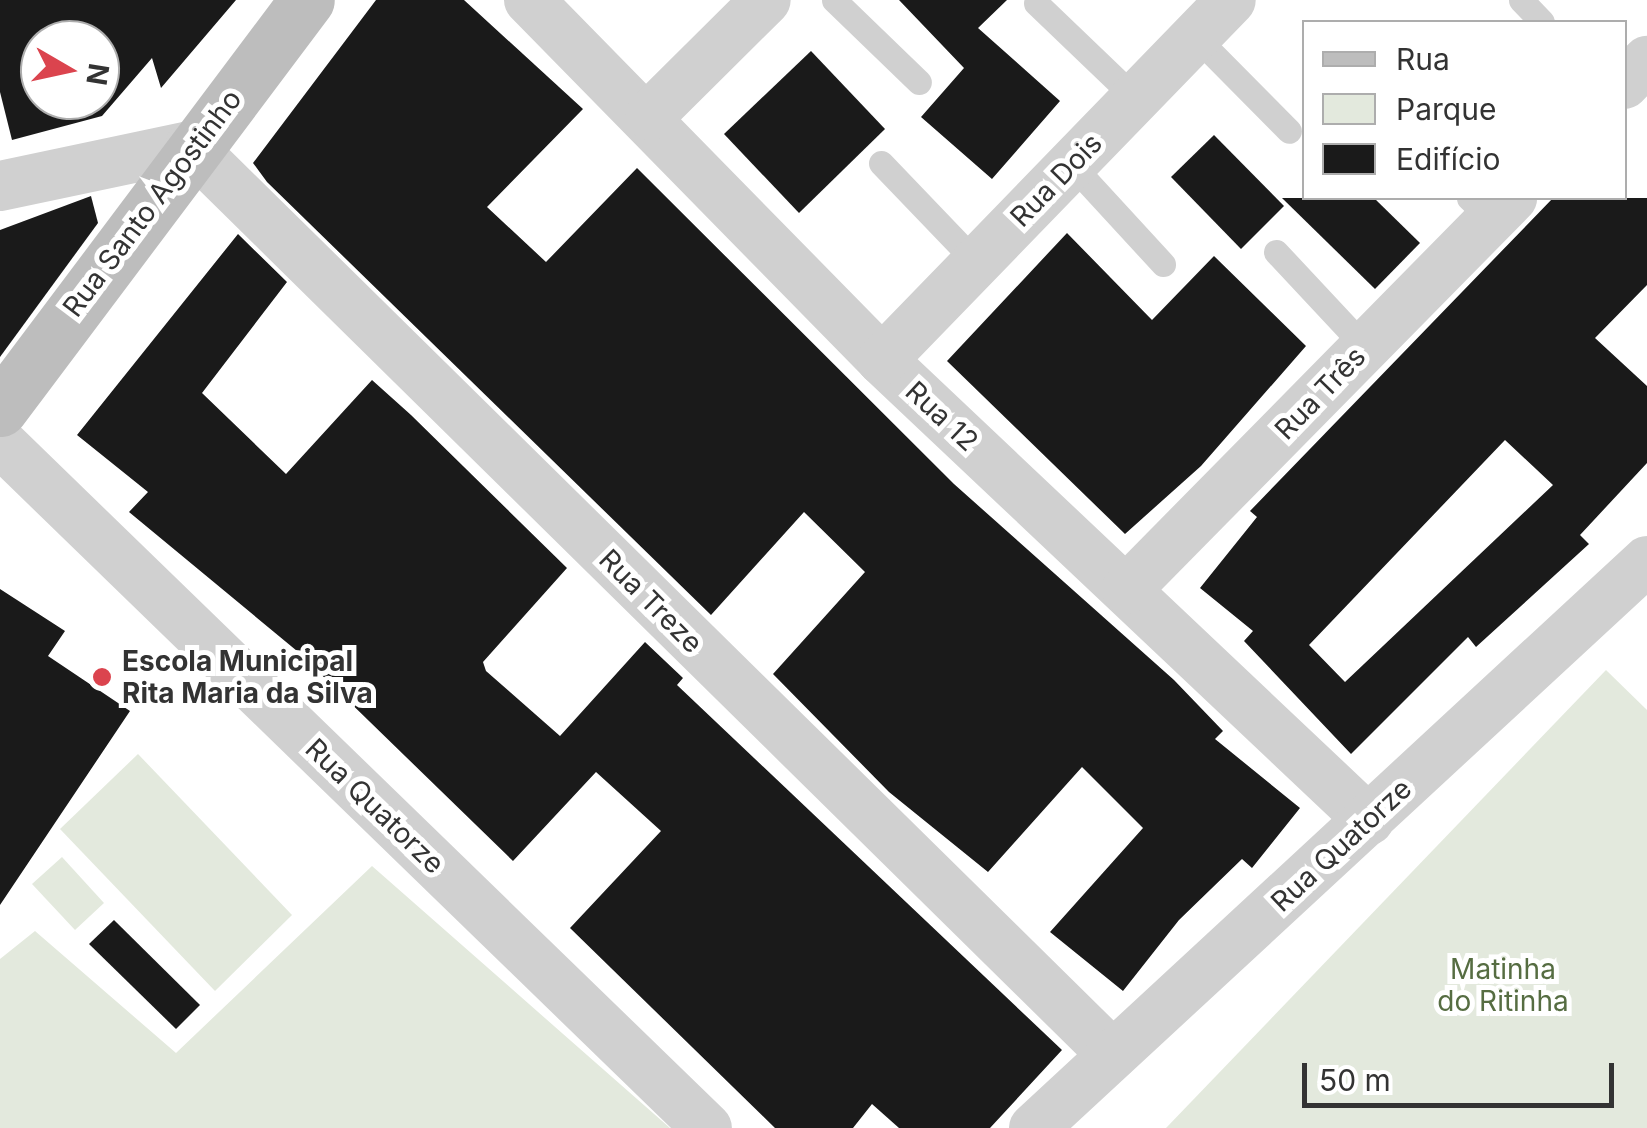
<!DOCTYPE html>
<html>
<head>
<meta charset="utf-8">
<style>
  body { margin:0 }
  #map { position:relative; width:1647px; height:1128px; overflow:hidden; background:#fff; font-family:Inter,sans-serif }
  div>[style] { position:absolute }
  .green>* { inset:0; background:#e3e9dd }
  .building>* { inset:0; background:#1a1a1a }
  .lane>* { height:25px; margin:-12.5px; padding:0 12.5px; transform-origin:12.5px; border-radius:12.5px; background:#d0d0d0 }
  .street>* { height:50px; margin:-25px; padding:0 25px; transform-origin:25px; border-radius:25px; background:#d0d0d0 }
  .secondary>* { height:55px; margin:-27.5px; padding:0 27.5px; transform-origin:27.5px; border-radius:27.5px; background:#bdbdbd }
  .dots>* { width:28px; height:28px; translate:-50% -50%; box-sizing:border-box; border:5px solid #fff; border-radius:50% }
  span { translate:-50% -50%; white-space:nowrap; text-align:center; line-height:1.15; -webkit-text-stroke:10px #fff; paint-order:stroke }
  .street-label { font-size:28px; color:#333 }
  .poi-label { font-size:28px; color:#333; font-weight:700 }
  .left { translate:0 -50%; text-align:left }
  .park-label { font-size:28px; color:#566d42 }
  .legend { position:absolute; left:1302px; top:20px; width:325px; height:180px; box-sizing:border-box; background:#fff; border:2px solid #adadad; margin:0; padding:12px 18px; list-style:none; font-size:30px; color:#333 }
  .legend li { display:flex; align-items:center; gap:20px; height:50px }
  .legend b { width:50px; border:2px solid #adadad }
  .north { position:absolute; left:20px; top:20px; width:100px; height:100px; box-sizing:border-box; background:#fff; border:2px solid #adadad; border-radius:50%; rotate:99deg; font-size:28px; font-weight:700; line-height:40px; text-align:center; color:#333 }
  .north::after { content:''; display:block; margin:auto; width:35px; height:45px; background:#db444e; clip-path:polygon(50% 0,100% 100%,50% 72%,0 100%) }
  .scale { position:absolute; left:1302px; top:1063px; width:312px; height:45px; box-sizing:border-box; border:5px solid #333; border-top:0; padding-left:12px; font-size:30px; line-height:35px; white-space:nowrap; color:#333; -webkit-text-stroke:8px #fff; paint-order:stroke }
</style>
</head>
<body>
<div id="map">
  <div class="green">
    <i style="clip-path:polygon(1606px 670px,1647px 710px,1647px 1128px,1166px 1128px)"></i>
    <i style="clip-path:polygon(138px 754px,292px 915px,215px 991px,60px 829px)"></i>
    <i style="clip-path:polygon(62px 857px,104px 903px,75px 930px,32px 884px)"></i>
    <i style="clip-path:polygon(372px 866px,670px 1128px,0 1128px,0 959px,35px 931px,176px 1053px)"></i>
  </div>
  <div class="building">
    <i style="clip-path:polygon(evenodd,0 0,236px 0,161px 88px,152px 58px,102px 116px,12px 140px,0 92px,0 0,40px 40px,100px 40px,100px 100px,40px 100px,40px 40px)"></i>
    <i style="clip-path:polygon(376px 0,464px 0,583px 109px,487px 207px,546px 262px,637px 168px,954px 484px,1174px 680px,1223px 731px,1215px 739px,1300px 808px,1252px 868px,1242px 859px,1179px 920px,1123px 991px,1050px 932px,1143px 828px,1082px 767px,988px 872px,889px 792px,773px 674px,865px 572px,804px 512px,711px 615px,267px 182px,253px 163px)"></i>
    <i style="clip-path:polygon(899px 0,1007px 0,978px 28px,1060px 101px,992px 179px,921px 117px,964px 68px)"></i>
    <i style="clip-path:polygon(811px 51px,885px 129px,799px 213px,724px 134px)"></i>
    <i style="clip-path:polygon(1214px 135px,1284px 206px,1241px 249px,1171px 177px)"></i>
    <i style="clip-path:polygon(91px 196px,98px 223px,0 357px,0 230px)"></i>
    <i style="clip-path:polygon(1282px 198px,1374px 198px,1420px 243px,1375px 289px)"></i>
    <i style="clip-path:polygon(evenodd,1553px 198px,1647px 198px,1647px 285px,1595px 338px,1647px 386px,1647px 463px,1580px 535px,1589px 544px,1476px 647px,1468px 637px,1351px 754px,1244px 641px,1253px 631px,1200px 588px,1257px 517px,1250px 511px,1553px 198px,1505px 440px,1553px 485px,1345px 682px,1309px 645px,1505px 440px)"></i>
    <i style="clip-path:polygon(1067px 233px,1152px 320px,1214px 256px,1306px 346px,1201px 466px,1125px 534px,947px 361px)"></i>
    <i style="clip-path:polygon(238px 234px,287px 282px,202px 393px,286px 474px,372px 380px,411px 415px,567px 568px,483px 662px,486px 671px,560px 736px,645px 642px,683px 678px,677px 685px,1062px 1050px,990px 1128px,899px 1128px,872px 1104px,853px 1128px,775px 1128px,570px 928px,661px 831px,596px 772px,513px 861px,297px 651px,129px 512px,148px 492px,77px 435px)"></i>
    <i style="clip-path:polygon(0 589px,65px 631px,48px 656px,130px 711px,0 905px)"></i>
    <i style="clip-path:polygon(114px 920px,200px 1005px,176px 1029px,89px 944px)"></i>
  </div>
  <div class="lane">
    <i style="left:834px;top:0;width:118px;rotate:44deg"></i>
    <i style="left:1521px;top:0;width:30px;rotate:46deg"></i>
    <i style="left:1036px;top:3px;width:137px;rotate:43.8deg"></i>
    <i style="left:1196px;top:37px;width:132px;rotate:45.3deg"></i>
    <i style="left:881px;top:163px;width:137px;rotate:46.2deg"></i>
    <i style="left:1071px;top:164px;width:136px;rotate:47.4deg"></i>
    <i style="left:1469px;top:198px;width:30px;rotate:44deg"></i>
    <i style="left:1276px;top:252px;width:130px;rotate:46.9deg"></i>
  </div>
  <div class="street">
    <i style="left:529px;top:0;width:504px;rotate:45.56deg"></i>
    <i style="left:882px;top:360px;width:670px;rotate:43.37deg"></i>
    <i style="left:1624px;top:84px;width:33px;rotate:-45deg"></i>
    <i style="left:650px;top:115px;width:163px;rotate:-44.8deg"></i>
    <i style="left:0;top:186px;width:194px;rotate:-11.9deg"></i>
    <i style="left:190px;top:146px;width:1295px;rotate:44.56deg"></i>
    <i style="left:882px;top:360px;width:501px;rotate:-45.89deg"></i>
    <i style="left:0;top:442px;width:985px;rotate:44.14deg"></i>
    <i style="left:1127px;top:589px;width:549px;rotate:-45.44deg"></i>
    <i style="left:1034px;top:1128px;width:835px;rotate:-42.77deg"></i>
  </div>
  <div class="secondary">
    <i style="left:0;top:409px;width:511px;rotate:-53.11deg"></i>
  </div>
  <div class="dots">
    <i style="left:102px;top:677px;background:#db444e"></i>
  </div>
  <div class="street-label">
    <span style="left:1056px;top:180px;rotate:-46deg">Rua Dois</span>
    <span style="left:152px;top:203px;rotate:-53deg">Rua Santo Agostinho</span>
    <span style="left:1320px;top:393px;rotate:-46deg">Rua Três</span>
    <span style="left:942px;top:416px;rotate:43deg">Rua 12</span>
    <span style="left:651px;top:601px;rotate:45deg">Rua Treze</span>
    <span style="left:375px;top:806px;rotate:44deg">Rua Quatorze</span>
    <span style="left:1341px;top:845px;rotate:-43deg">Rua Quatorze</span>
  </div>
  <div class="poi-label">
    <span class="left" style="left:122px;top:677px">Escola Municipal<br>Rita Maria da Silva</span>
  </div>
  <div class="park-label">
    <span style="left:1503px;top:985px">Matinha<br>do Ritinha</span>
  </div>
  <ul class="legend">
  <li><b style="height:12px;background:#bdbdbd"></b>Rua</li>
  <li><b style="height:28px;background:#e3e9dd"></b>Parque</li>
  <li><b style="height:28px;background:#1a1a1a"></b>Edifício</li>
  </ul>
  <div class="north">N</div>
  <div class="scale">50 m</div>
</div>
</body>
</html>
